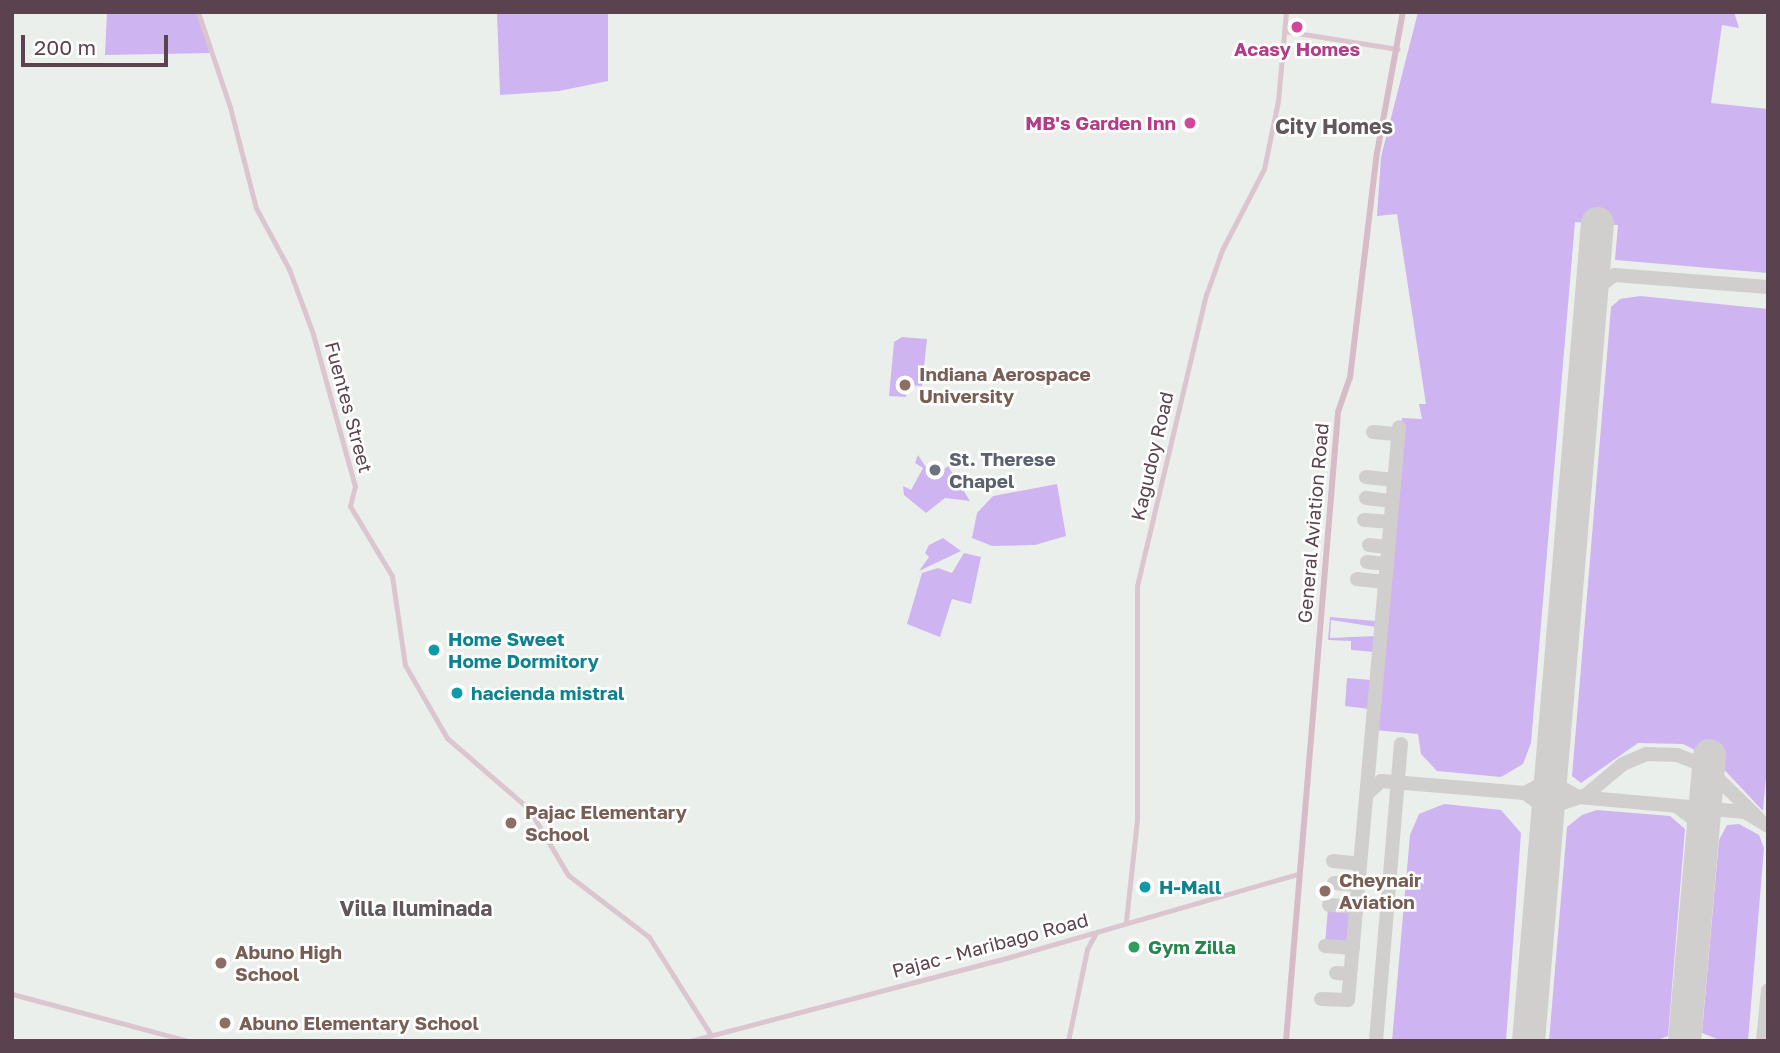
<!DOCTYPE html>
<html>
<head>
<meta charset="utf-8">
<style>
  body { margin:0 }
  #map { position:relative; width:1780px; height:1053px; overflow:hidden; background:#ebefeb; font-family:"Golos Text",sans-serif }
  div>[style] { position:absolute }
  .green>* { inset:0; background:#cfb4f2 }
  .taxiway>* { height:14px; margin:-7px; padding:0 7px; transform-origin:7px; border-radius:7px; background:#d1cece }
  .runway>* { height:33px; margin:-16.5px; padding:0 16.5px; transform-origin:16.5px; border-radius:16.5px; background:#d1cece }
  .tertiary>* { height:5px; margin:-2.5px; padding:0 2.5px; transform-origin:2.5px; border-radius:2.5px; background:#dbc6d0 }
  .secondary>* { height:6px; margin:-3px; padding:0 3px; transform-origin:3px; border-radius:3px; background:#d7bcc7 }
  .dots>* { width:19px; height:19px; translate:-50% -50%; box-sizing:border-box; border:4px solid #fff; border-radius:50% }
  span { translate:-50% -50%; white-space:nowrap; text-align:center; line-height:1.15; -webkit-text-stroke:5px #fff; paint-order:stroke }
  .hotel-label { font-size:19px; color:#b23c85; font-weight:700 }
  .right { translate:-100% -50%; text-align:right }
  .education-label { font-size:19px; color:#785e54; font-weight:700 }
  .left { translate:0 -50%; text-align:left }
  .street-label { font-size:19px; color:#5a434e }
  .worship-label { font-size:19px; color:#5b616d; font-weight:700 }
  .culture-label { font-size:19px; color:#0d838f; font-weight:700 }
  .leisure-label { font-size:19px; color:#27864d; font-weight:700 }
  .neighbourhood-label { font-size:21px; color:#61585b; font-weight:700 }
  .frame { position:absolute; inset:0; border:14px solid #5a434e; pointer-events:none }
  .scale { position:absolute; left:21px; top:35px; width:147px; height:32px; box-sizing:border-box; border:4px solid #5a434e; border-top:0; padding-left:9px; font-size:21px; line-height:24px; white-space:nowrap; color:#5a434e; -webkit-text-stroke:5px #fff; paint-order:stroke }
</style>
</head>
<body>
<div id="map">
  <div class="green">
    <i style="clip-path:polygon(107px 12px,196px 12px,211px 53px,105px 55px)"></i>
    <i style="clip-path:polygon(497px 12px,608px 12px,608px 81px,559px 91px,500px 95px)"></i>
    <i style="clip-path:polygon(1418px 12px,1734px 12px,1739px 28px,1722px 25px,1711px 103px,1768px 109px,1768px 273px,1615px 260px,1618px 225px,1575px 222px,1531px 743px,1523px 764px,1501px 777px,1437px 771px,1421px 754px,1418px 734px,1375px 730px,1402px 418px,1422px 419px,1419px 404px,1426px 404px,1397px 214px,1377px 216px,1381px 157px)"></i>
    <i style="clip-path:polygon(1640px 296px,1768px 309px,1768px 755px,1763px 811px,1715px 760px,1683px 744px,1638px 743px,1581px 783px,1572px 776px,1611px 307px,1620px 299px)"></i>
    <i style="clip-path:polygon(902px 337px,927px 339px,922px 386px,907px 385px,906px 397px,889px 396px,894px 342px)"></i>
    <i style="clip-path:polygon(918px 455px,933px 478px,948px 466px,970px 501px,945px 498px,926px 513px,904px 495px,903px 486px,911px 490px,923px 468px,915px 463px)"></i>
    <i style="clip-path:polygon(1057px 484px,1066px 536px,1035px 545px,992px 546px,972px 538px,977px 513px,993px 496px)"></i>
    <i style="clip-path:polygon(943px 538px,961px 551px,919px 571px,929px 557px,925px 553px,929px 545px)"></i>
    <i style="clip-path:polygon(964px 553px,981px 557px,971px 604px,952px 599px,940px 637px,907px 624px,922px 573px,938px 568px,952px 573px)"></i>
    <i style="clip-path:polygon(1330px 617px,1376px 621px,1376px 627px,1331px 620px,1330px 638px,1375px 636px,1374px 652px,1351px 650px,1351px 641px,1328px 640px)"></i>
    <i style="clip-path:polygon(1347px 678px,1371px 680px,1369px 709px,1345px 706px)"></i>
    <i style="clip-path:polygon(1444px 804px,1501px 810px,1521px 833px,1506px 1041px,1392px 1041px,1410px 835px,1419px 814px)"></i>
    <i style="clip-path:polygon(1597px 810px,1670px 816px,1685px 829px,1668px 1036px,1655px 1041px,1549px 1041px,1567px 827px,1582px 815px)"></i>
    <i style="clip-path:polygon(1739px 824px,1759px 835px,1764px 848px,1748px 1041px,1722px 1041px,1702px 1033px,1719px 840px,1727px 825px)"></i>
    <i style="clip-path:polygon(1328px 908px,1353px 910px,1347px 945px,1325px 944px)"></i>
  </div>
  <div class="taxiway">
    <i style="left:1591px;top:293px;width:29px;rotate:-38deg"></i>
    <i style="left:1614px;top:275px;width:154px;rotate:4.5deg"></i>
    <i style="left:1373px;top:432px;width:25px;rotate:5deg"></i>
    <i style="left:1366px;top:477px;width:28px;rotate:6deg"></i>
    <i style="left:1366px;top:498px;width:26px;rotate:7deg"></i>
    <i style="left:1364px;top:520px;width:26px;rotate:4deg"></i>
    <i style="left:1369px;top:545px;width:19px;rotate:6deg"></i>
    <i style="left:1367px;top:562px;width:19px;rotate:6deg"></i>
    <i style="left:1357px;top:579px;width:28px;rotate:6deg"></i>
    <i style="left:1551px;top:768px;width:23px;rotate:61deg"></i>
    <i style="left:1562px;top:788px;width:18px;rotate:29deg"></i>
    <i style="left:1578px;top:797px;width:168px;rotate:5.1deg"></i>
    <i style="left:1745px;top:812px;width:27px;rotate:31deg"></i>
    <i style="left:1525px;top:793px;width:18px;rotate:-29deg"></i>
    <i style="left:1541px;top:784px;width:19px;rotate:-58deg"></i>
    <i style="left:1367px;top:794px;width:19px;rotate:-43deg"></i>
    <i style="left:1381px;top:781px;width:144px;rotate:4.8deg"></i>
    <i style="left:1525px;top:793px;width:17px;rotate:36deg"></i>
    <i style="left:1539px;top:803px;width:22px;rotate:72deg"></i>
    <i style="left:1679px;top:808px;width:20px;rotate:37deg"></i>
    <i style="left:1695px;top:820px;width:20px;rotate:70deg"></i>
    <i style="left:1546px;top:825px;width:25px;rotate:-56deg"></i>
    <i style="left:1560px;top:804px;width:28px;rotate:-19deg"></i>
    <i style="left:1586px;top:795px;width:48px;rotate:-40deg"></i>
    <i style="left:1623px;top:764px;width:25px;rotate:-23deg"></i>
    <i style="left:1646px;top:754px;width:31px;rotate:2deg"></i>
    <i style="left:1677px;top:755px;width:30px;rotate:21deg"></i>
    <i style="left:1705px;top:766px;width:74px;rotate:44.5deg"></i>
    <i style="left:1333px;top:861px;width:27px;rotate:6deg"></i>
    <i style="left:1334px;top:883px;width:24px;rotate:5deg"></i>
    <i style="left:1329px;top:905px;width:27px;rotate:4deg"></i>
    <i style="left:1325px;top:946px;width:28px;rotate:4deg"></i>
    <i style="left:1336px;top:973px;width:14px;rotate:4deg"></i>
    <i style="left:1321px;top:999px;width:27px;rotate:2deg"></i>
    <i style="left:1348px;top:1000px;width:575px;rotate:-84.91deg"></i>
    <i style="left:1376px;top:1041px;width:298px;rotate:-85.2deg"></i>
    <i style="left:1763px;top:1041px;width:51px;rotate:-84.4deg"></i>
  </div>
  <div class="runway">
    <i style="left:1528px;top:1041px;width:821px;rotate:-85.18deg"></i>
    <i style="left:1684px;top:1041px;width:287px;rotate:-85deg"></i>
  </div>
  <div class="tertiary">
    <i style="left:198px;top:12px;width:100px;rotate:71.4deg"></i>
    <i style="left:230px;top:107px;width:104px;rotate:75.6deg"></i>
    <i style="left:256px;top:208px;width:69px;rotate:61.6deg"></i>
    <i style="left:289px;top:269px;width:69px;rotate:69.7deg"></i>
    <i style="left:313px;top:334px;width:158px;rotate:74.6deg"></i>
    <i style="left:355px;top:486px;width:21px;rotate:104deg"></i>
    <i style="left:350px;top:506px;width:82px;rotate:59deg"></i>
    <i style="left:392px;top:576px;width:90px;rotate:81.7deg"></i>
    <i style="left:405px;top:665px;width:84px;rotate:60.1deg"></i>
    <i style="left:447px;top:738px;width:108px;rotate:40.9deg"></i>
    <i style="left:529px;top:809px;width:77px;rotate:59.4deg"></i>
    <i style="left:568px;top:875px;width:102px;rotate:37.4deg"></i>
    <i style="left:649px;top:937px;width:116px;rotate:57.7deg"></i>
    <i style="left:1284px;top:31px;width:115px;rotate:9deg"></i>
    <i style="left:1126px;top:921px;width:103px;rotate:-83.8deg"></i>
    <i style="left:1137px;top:819px;width:233px;rotate:-90deg"></i>
    <i style="left:1137px;top:586px;width:299px;rotate:-76.7deg"></i>
    <i style="left:1206px;top:295px;width:48px;rotate:-70.4deg"></i>
    <i style="left:1222px;top:250px;width:91px;rotate:-62.6deg"></i>
    <i style="left:1264px;top:169px;width:69px;rotate:-78.4deg"></i>
    <i style="left:1278px;top:101px;width:89px;rotate:-84.9deg"></i>
    <i style="left:12px;top:994px;width:183px;rotate:14.9deg"></i>
    <i style="left:690px;top:1041px;width:331px;rotate:-14.7deg"></i>
    <i style="left:1010px;top:957px;width:300px;rotate:-16.1deg"></i>
    <i style="left:1068px;top:1041px;width:94px;rotate:-78.3deg"></i>
    <i style="left:1087px;top:949px;width:18px;rotate:-61deg"></i>
  </div>
  <div class="secondary">
    <i style="left:1286px;top:1041px;width:631px;rotate:-85.27deg"></i>
    <i style="left:1338px;top:412px;width:36px;rotate:-71deg"></i>
    <i style="left:1350px;top:378px;width:227px;rotate:-83.2deg"></i>
    <i style="left:1377px;top:153px;width:143px;rotate:-79.6deg"></i>
  </div>
  <div class="dots">
    <i style="left:1297px;top:27px;background:#d1479c"></i>
    <i style="left:1190px;top:123px;background:#d1479c"></i>
    <i style="left:905px;top:385px;background:#8d6e63"></i>
    <i style="left:935px;top:470px;background:#6b7280"></i>
    <i style="left:434px;top:650px;background:#0f9aa8"></i>
    <i style="left:457px;top:693px;background:#0f9aa8"></i>
    <i style="left:511px;top:823px;background:#8d6e63"></i>
    <i style="left:1145px;top:887px;background:#0f9aa8"></i>
    <i style="left:1325px;top:891px;background:#8d6e63"></i>
    <i style="left:1134px;top:947px;background:#2e9e5b"></i>
    <i style="left:221px;top:963px;background:#8d6e63"></i>
    <i style="left:225px;top:1023px;background:#8d6e63"></i>
  </div>
  <div class="hotel-label">
    <span style="left:1297px;top:49px">Acasy Homes</span>
    <span class="right" style="left:1176px;top:123px">MB's Garden Inn</span>
  </div>
  <div class="education-label">
    <span class="left" style="left:919px;top:385px">Indiana Aerospace<br>University</span>
    <span class="left" style="left:525px;top:823px">Pajac Elementary<br>School</span>
    <span class="left" style="left:1339px;top:891px">Cheynair<br>Aviation</span>
    <span class="left" style="left:235px;top:963px">Abuno High<br>School</span>
    <span class="left" style="left:239px;top:1023px">Abuno Elementary School</span>
  </div>
  <div class="street-label">
    <span style="left:349px;top:407px;rotate:75deg">Fuentes Street</span>
    <span style="left:1152px;top:456px;rotate:-77deg">Kagudoy Road</span>
    <span style="left:1313px;top:523px;rotate:-85deg">General Aviation Road</span>
    <span style="left:990px;top:945px;rotate:-15deg">Pajac - Maribago Road</span>
  </div>
  <div class="worship-label">
    <span class="left" style="left:949px;top:470px">St. Therese<br>Chapel</span>
  </div>
  <div class="culture-label">
    <span class="left" style="left:448px;top:650px">Home Sweet<br>Home Dormitory</span>
    <span class="left" style="left:471px;top:693px">hacienda mistral</span>
    <span class="left" style="left:1159px;top:887px">H-Mall</span>
  </div>
  <div class="leisure-label">
    <span class="left" style="left:1148px;top:947px">Gym Zilla</span>
  </div>
  <div class="neighbourhood-label">
    <span style="left:1334px;top:126px">City Homes</span>
    <span style="left:416px;top:908px">Villa Iluminada</span>
  </div>
  <div class="frame"></div>
  <div class="scale">200 m</div>
</div>
</body>
</html>
